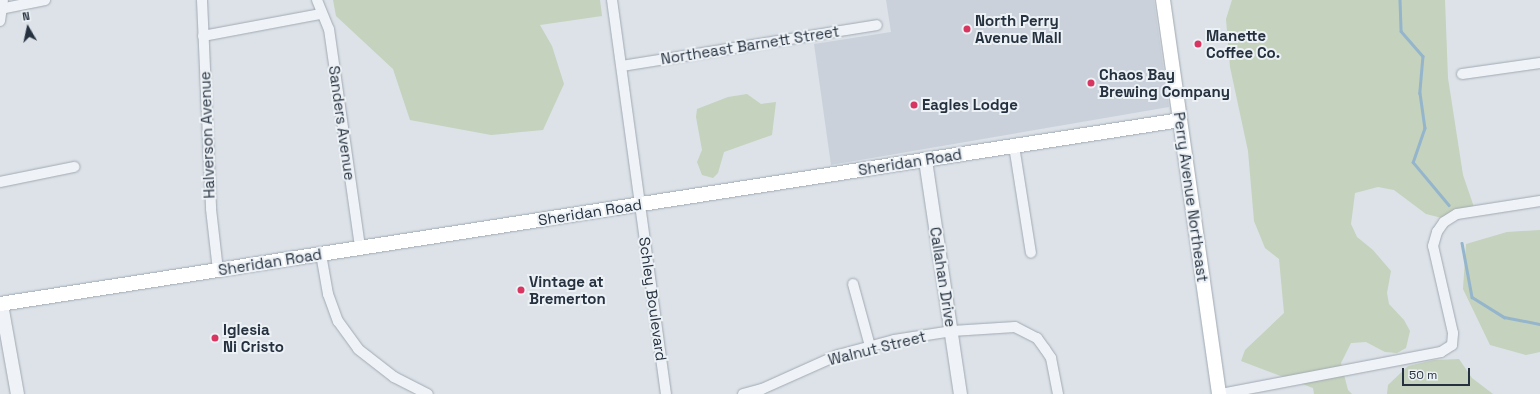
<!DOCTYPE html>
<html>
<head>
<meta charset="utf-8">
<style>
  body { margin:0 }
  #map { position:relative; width:1540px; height:394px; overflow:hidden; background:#dce2e8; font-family:"Space Grotesk",sans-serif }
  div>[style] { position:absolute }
  .built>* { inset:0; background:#cad1da }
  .green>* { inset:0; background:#c5d2bd }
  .stream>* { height:2.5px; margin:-1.25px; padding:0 1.25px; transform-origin:1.25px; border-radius:1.25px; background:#94b5cb }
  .roads { filter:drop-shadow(0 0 1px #a1a9b2) drop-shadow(0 0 1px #a1a9b2) }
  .minor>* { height:10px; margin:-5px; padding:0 5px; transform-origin:5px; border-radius:5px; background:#eff2f6 }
  .tertiary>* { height:13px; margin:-6.5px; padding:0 6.5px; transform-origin:6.5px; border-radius:6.5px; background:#eff2f6 }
  .secondary>* { height:14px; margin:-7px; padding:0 7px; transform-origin:7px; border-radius:7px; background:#fff }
  .dots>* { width:11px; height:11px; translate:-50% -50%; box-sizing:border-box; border:2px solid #ecf1f5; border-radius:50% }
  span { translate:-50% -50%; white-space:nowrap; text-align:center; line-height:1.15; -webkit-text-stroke:4px #ecf1f5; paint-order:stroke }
  .poi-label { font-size:15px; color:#25313f; font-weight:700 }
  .left { translate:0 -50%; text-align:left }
  .street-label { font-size:15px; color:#25313f }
  .north { position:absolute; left:8px; top:8px; width:40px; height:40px; -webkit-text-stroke:3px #ecf1f5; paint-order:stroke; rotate:351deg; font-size:11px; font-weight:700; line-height:16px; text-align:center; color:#25313f }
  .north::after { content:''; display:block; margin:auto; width:14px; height:18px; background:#25313f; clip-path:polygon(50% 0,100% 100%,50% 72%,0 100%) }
  .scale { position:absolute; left:1402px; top:368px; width:68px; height:18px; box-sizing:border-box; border:2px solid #25313f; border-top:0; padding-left:5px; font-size:12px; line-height:14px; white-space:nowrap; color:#25313f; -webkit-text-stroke:3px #ecf1f5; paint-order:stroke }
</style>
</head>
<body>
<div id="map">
  <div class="built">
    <i style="clip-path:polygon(886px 0,1154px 0,1169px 107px,831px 165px,814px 44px,891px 32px)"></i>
  </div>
  <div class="green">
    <i style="clip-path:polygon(333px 0,600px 0,602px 16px,540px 25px,552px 46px,564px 84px,543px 130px,491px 135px,410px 120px,393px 69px,336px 16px)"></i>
    <i style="clip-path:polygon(1232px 0,1445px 0,1448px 78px,1463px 175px,1475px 210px,1442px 218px,1426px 214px,1394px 190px,1378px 187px,1355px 193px,1351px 224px,1357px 237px,1373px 250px,1391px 271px,1387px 293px,1389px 304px,1404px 320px,1410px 331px,1406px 348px,1397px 353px,1385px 352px,1366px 342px,1351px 343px,1341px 363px,1348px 390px,1352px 394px,1314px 394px,1313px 388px,1241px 361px,1245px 350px,1284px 313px,1279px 259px,1265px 248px,1254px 221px,1248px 151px,1230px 67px,1226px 19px)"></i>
    <i style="clip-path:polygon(747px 94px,761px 104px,776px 102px,772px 135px,724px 152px,718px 173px,713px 178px,702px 175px,697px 162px,702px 150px,696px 117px,697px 109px,728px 97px)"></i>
    <i style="clip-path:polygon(1540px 230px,1540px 352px,1526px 355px,1490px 345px,1463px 289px,1466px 244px,1507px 232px)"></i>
    <i style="clip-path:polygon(1459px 359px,1472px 378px,1493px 394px,1387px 394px,1388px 385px,1408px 366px,1434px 360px)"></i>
  </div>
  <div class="stream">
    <i style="left:1400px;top:0;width:31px;rotate:88deg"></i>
    <i style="left:1401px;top:31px;width:33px;rotate:49deg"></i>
    <i style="left:1423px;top:56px;width:37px;rotate:95deg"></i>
    <i style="left:1420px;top:93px;width:35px;rotate:82deg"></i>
    <i style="left:1425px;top:128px;width:36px;rotate:109deg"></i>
    <i style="left:1413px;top:162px;width:56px;rotate:50.1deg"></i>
    <i style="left:1462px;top:243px;width:55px;rotate:79.5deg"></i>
    <i style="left:1472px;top:297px;width:38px;rotate:32deg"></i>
    <i style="left:1504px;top:317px;width:37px;rotate:11deg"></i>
  </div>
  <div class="roads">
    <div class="minor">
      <i style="left:202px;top:0;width:209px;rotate:87.5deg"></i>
      <i style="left:211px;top:209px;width:61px;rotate:83.5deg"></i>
      <i style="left:317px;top:0;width:31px;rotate:68deg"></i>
      <i style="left:329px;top:29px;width:221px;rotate:81.9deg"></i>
      <i style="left:612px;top:0;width:398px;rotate:82.2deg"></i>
      <i style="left:0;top:9px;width:46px;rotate:-11.3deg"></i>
      <i style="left:0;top:21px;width:21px;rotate:-82deg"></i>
      <i style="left:203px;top:36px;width:120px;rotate:-10.6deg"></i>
      <i style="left:622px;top:66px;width:258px;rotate:-9.1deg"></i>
      <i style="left:1462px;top:74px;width:79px;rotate:-8deg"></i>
      <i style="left:1014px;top:146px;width:108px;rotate:81deg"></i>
      <i style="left:0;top:182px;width:76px;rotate:-11.5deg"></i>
      <i style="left:321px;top:254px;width:41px;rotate:80.1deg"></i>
      <i style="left:328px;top:294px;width:29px;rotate:70deg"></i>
      <i style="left:338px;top:321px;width:34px;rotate:54deg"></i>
      <i style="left:358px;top:349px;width:46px;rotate:37.9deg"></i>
      <i style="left:394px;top:377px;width:38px;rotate:27deg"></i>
      <i style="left:853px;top:284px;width:64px;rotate:74.7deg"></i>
      <i style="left:743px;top:394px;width:20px;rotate:-15deg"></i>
      <i style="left:762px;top:389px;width:83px;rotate:-24.1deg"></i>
      <i style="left:838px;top:355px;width:58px;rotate:-15deg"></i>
      <i style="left:894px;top:340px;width:59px;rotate:-8.8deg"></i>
      <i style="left:952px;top:331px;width:63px;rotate:-3.6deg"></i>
      <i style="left:1015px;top:327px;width:25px;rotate:27deg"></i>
      <i style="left:1037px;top:338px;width:14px;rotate:54deg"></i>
      <i style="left:1045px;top:349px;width:11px;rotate:56deg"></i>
      <i style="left:1051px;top:358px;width:37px;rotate:79deg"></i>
      <i style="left:1221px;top:394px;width:224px;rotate:-10.8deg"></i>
      <i style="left:1441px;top:352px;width:13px;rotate:-32deg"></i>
      <i style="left:1452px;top:345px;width:12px;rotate:-85deg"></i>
      <i style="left:1453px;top:333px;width:89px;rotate:-102.9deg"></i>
      <i style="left:1433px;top:246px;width:15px;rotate:-74deg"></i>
      <i style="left:1437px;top:232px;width:12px;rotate:-55deg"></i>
      <i style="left:1444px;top:222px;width:15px;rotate:-32deg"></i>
      <i style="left:1457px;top:214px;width:84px;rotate:-8.9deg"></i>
    </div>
    <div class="tertiary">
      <i style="left:925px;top:160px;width:237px;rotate:81.5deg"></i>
      <i style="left:1px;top:304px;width:91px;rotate:79.9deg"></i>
    </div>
    <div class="secondary">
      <i style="left:1163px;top:0;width:398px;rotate:81.9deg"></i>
      <i style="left:0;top:304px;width:1194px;rotate:-8.86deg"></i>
    </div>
  </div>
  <div class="dots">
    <i style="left:967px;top:29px;background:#d83660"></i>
    <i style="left:1198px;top:44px;background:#d83660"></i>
    <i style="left:1091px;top:83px;background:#d83660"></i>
    <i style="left:914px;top:105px;background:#d83660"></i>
    <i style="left:521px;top:290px;background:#d83660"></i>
    <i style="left:215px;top:338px;background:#d83660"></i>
  </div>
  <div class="poi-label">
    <span class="left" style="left:975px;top:29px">North Perry<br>Avenue Mall</span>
    <span class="left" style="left:1206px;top:44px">Manette<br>Coffee Co.</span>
    <span class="left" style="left:1099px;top:83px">Chaos Bay<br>Brewing Company</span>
    <span class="left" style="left:922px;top:105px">Eagles Lodge</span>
    <span class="left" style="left:529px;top:290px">Vintage at<br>Bremerton</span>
    <span class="left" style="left:223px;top:338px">Iglesia<br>Ni Cristo</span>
  </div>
  <div class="street-label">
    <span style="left:750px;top:45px;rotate:-9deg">Northeast Barnett Street</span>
    <span style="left:342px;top:123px;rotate:82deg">Sanders Avenue</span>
    <span style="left:207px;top:135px;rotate:-92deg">Halverson Avenue</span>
    <span style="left:910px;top:162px;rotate:-9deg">Sheridan Road</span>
    <span style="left:1191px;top:197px;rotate:82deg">Perry Avenue Northeast</span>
    <span style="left:590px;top:212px;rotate:-9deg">Sheridan Road</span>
    <span style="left:270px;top:262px;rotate:-9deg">Sheridan Road</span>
    <span style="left:943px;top:277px;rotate:81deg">Callahan Drive</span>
    <span style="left:653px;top:299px;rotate:82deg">Schley Boulevard</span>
    <span style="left:877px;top:348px;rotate:-14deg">Walnut Street</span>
  </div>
  <div class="north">N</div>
  <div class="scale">50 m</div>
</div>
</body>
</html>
